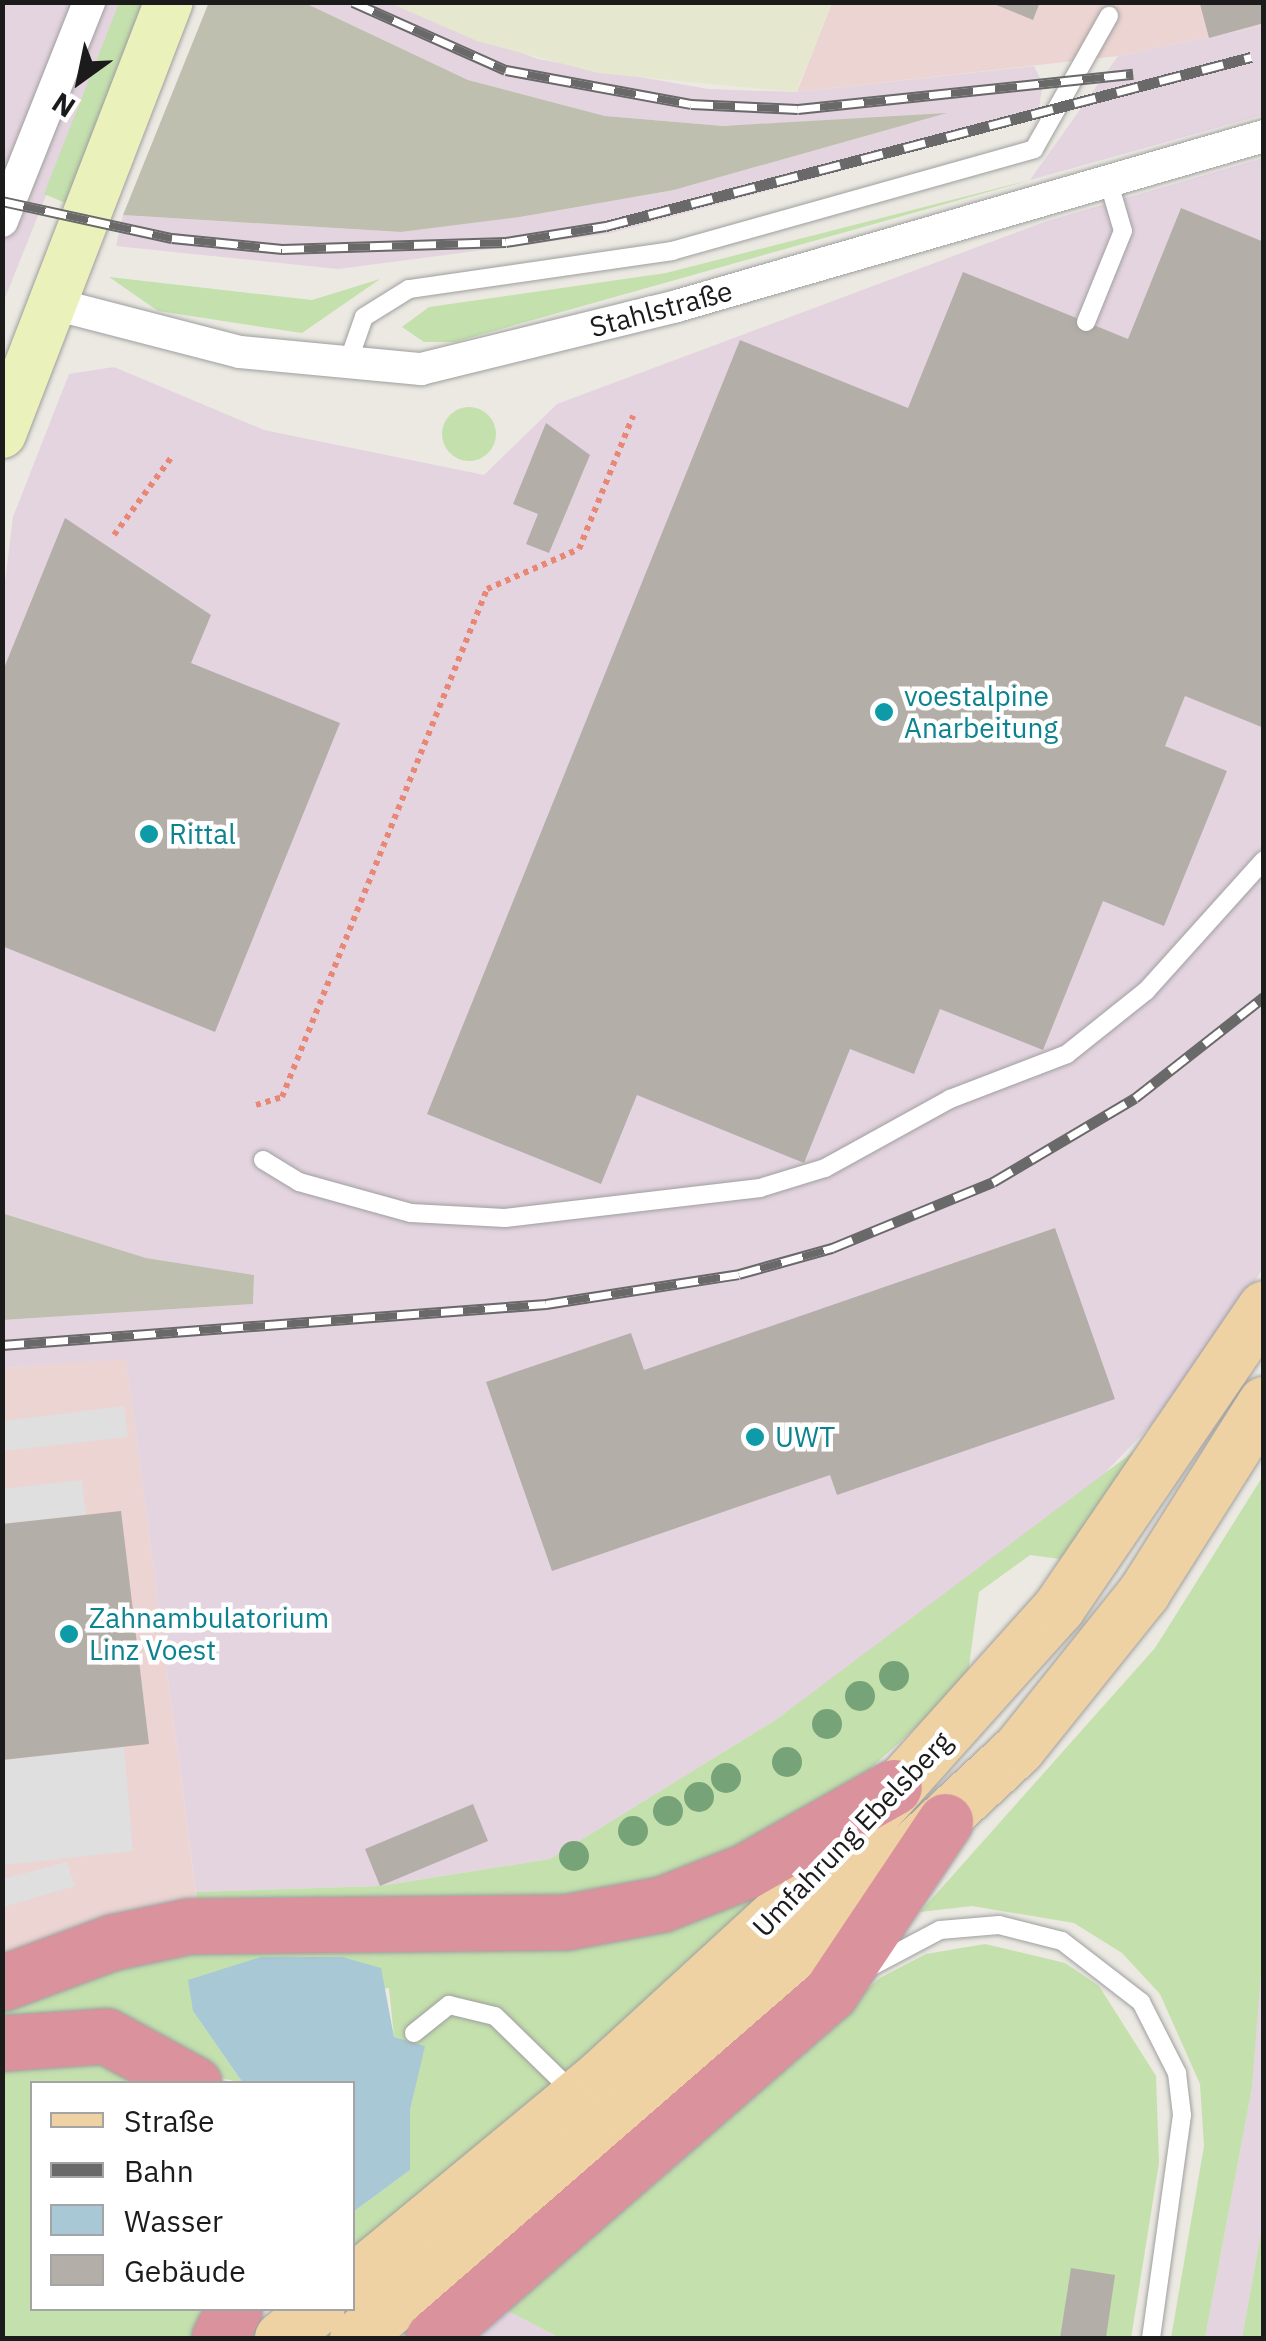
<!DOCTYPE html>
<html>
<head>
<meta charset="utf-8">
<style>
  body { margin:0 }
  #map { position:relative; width:1266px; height:2341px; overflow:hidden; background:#ebe9e2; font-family:"IBM Plex Sans",sans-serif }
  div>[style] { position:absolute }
  .commercial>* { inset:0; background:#ebd4d2 }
  .industrial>* { inset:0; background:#e4d4e0 }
  .construction>* { inset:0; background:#bebfaf }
  .farmland>* { inset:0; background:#e5e8cf }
  .grass>* { inset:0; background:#c4e0ad }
  .round { border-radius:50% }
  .parking>* { inset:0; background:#dfdfdf }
  .water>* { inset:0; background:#a7c8d4 }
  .building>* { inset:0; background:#b4aea8 }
  .path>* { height:6px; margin-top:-3px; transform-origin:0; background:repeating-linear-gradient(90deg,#e88776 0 5px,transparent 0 10px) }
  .roads { filter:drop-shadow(0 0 2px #9f9f9f) drop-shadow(0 0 2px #9f9f9f) }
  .lane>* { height:18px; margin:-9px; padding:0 9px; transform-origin:9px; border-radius:9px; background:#fff }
  .street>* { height:32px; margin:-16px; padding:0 16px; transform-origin:16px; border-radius:16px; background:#fff }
  .secondary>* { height:48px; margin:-24px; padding:0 24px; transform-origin:24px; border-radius:24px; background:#ebf1bb }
  .primary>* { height:52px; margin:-26px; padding:0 26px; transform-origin:26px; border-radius:26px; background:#efd2a3 }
  .highway>* { height:55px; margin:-27.5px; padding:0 27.5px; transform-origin:27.5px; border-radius:27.5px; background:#da929c }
  .rail>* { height:11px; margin-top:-5.5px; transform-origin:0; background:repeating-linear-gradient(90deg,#fff 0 22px,#696969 0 44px); box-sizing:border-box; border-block:2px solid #696969 }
  .trees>* { width:30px; height:30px; margin:-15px; border-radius:50%; background:#77a378 }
  .dots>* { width:28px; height:28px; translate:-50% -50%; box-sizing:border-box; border:5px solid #fff; border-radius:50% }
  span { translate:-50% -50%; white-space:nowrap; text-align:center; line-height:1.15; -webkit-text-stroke:9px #fff; paint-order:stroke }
  .street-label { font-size:28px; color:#1b1b1b }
  .culture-label { font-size:28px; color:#0d838f }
  .left { translate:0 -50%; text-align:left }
  .frame { position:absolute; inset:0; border:5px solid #1b1b1b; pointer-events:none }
  .legend { position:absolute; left:30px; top:2081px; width:325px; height:230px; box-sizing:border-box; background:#fff; border:2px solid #a4a4a4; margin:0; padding:12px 18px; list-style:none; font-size:30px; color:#1b1b1b }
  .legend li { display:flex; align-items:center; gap:20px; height:50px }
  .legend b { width:50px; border:2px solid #a4a4a4 }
  .north { position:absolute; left:30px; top:30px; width:100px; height:100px; -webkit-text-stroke:8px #fff; paint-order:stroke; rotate:213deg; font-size:28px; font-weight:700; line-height:40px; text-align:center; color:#1b1b1b }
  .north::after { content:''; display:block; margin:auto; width:35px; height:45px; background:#1b1b1b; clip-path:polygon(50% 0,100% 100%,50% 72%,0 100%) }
</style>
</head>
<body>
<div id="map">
  <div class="commercial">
    <i style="clip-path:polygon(832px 3px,1263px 3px,1263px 26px,1118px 56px,797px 92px)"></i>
    <i style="clip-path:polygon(126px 1358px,198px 1909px,3px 1966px,3px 1368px)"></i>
  </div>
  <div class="industrial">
    <i style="clip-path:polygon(2px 3px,123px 3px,3px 303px,2px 303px)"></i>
    <i style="clip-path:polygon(305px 3px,390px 3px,538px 59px,708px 89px,797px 92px,1034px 66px,1043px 84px,1037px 118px,607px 234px,338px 269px,116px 246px,123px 215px,401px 232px,520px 217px,674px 190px,940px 115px,723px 126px,605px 116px,468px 80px)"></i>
    <i style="clip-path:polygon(1263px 26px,1263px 115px,1030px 180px,1118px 56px)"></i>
    <i style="clip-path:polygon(1263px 158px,1263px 1268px,1196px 1378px,1080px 1499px,777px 1719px,550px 1859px,380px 1886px,196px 1892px,126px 1359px,3px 1368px,3px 1320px,253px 1304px,254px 1275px,146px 1258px,3px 1213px,2px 606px,13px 517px,69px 374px,114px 367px,264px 430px,484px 475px,557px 404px,1047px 221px)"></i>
    <i style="clip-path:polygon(1263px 1935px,1263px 2222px,1242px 2338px,1205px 2338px,1252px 2088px)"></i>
    <i style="clip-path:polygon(502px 2308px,560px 2338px,464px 2338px)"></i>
  </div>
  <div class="construction">
    <i style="clip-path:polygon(209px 2px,305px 3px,468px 80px,605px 116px,723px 126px,947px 113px,674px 190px,520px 217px,401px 232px,123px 215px)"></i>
    <i style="clip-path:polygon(2px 1213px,146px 1258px,254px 1275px,253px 1304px,3px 1320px)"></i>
  </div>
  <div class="farmland">
    <i style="clip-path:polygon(390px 3px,832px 2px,832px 3px,796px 92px,598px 73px,477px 41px)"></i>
  </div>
  <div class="grass">
    <i style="clip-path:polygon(119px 3px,148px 3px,68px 204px,44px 194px)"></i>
    <i style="clip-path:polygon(1030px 180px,455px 342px,424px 342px,402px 327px,429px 307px,666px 273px)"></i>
    <i style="clip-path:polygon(109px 277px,312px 300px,380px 279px,302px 333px,158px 311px)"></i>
    <i class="round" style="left:442px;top:407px;width:54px;height:54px"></i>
    <i style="clip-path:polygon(1141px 1446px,1068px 1560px,1030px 1555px,979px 1592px,967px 1681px,828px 1807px,748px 1850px,574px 1906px,198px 1909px,196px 1892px,380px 1886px,550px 1859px,777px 1719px)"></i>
    <i style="clip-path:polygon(1263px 1476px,1264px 1935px,1252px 2088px,1205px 2338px,1171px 2338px,1204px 2146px,1200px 2084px,1160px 1994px,1122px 1953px,1074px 1923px,972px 1906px,920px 1912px,1155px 1648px)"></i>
    <i style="clip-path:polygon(849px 1827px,353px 2259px,353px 2212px,410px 2170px,410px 2110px,424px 2046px,394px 2037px,389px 1988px,193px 2011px,243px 2083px,3px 2029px,2px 2002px,127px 1962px,235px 1943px,471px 1949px)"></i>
    <i style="clip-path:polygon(985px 1944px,1065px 1963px,1099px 1986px,1156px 2076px,1159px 2163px,1131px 2338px,560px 2338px,502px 2308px,880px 1978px,926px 1954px)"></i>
    <i style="clip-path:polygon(59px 2052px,119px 2065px,151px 2083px,32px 2084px,32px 2308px,215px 2309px,195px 2338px,3px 2338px,3px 2062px)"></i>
    <i style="clip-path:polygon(1263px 2222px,1263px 2338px,1242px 2338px)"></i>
  </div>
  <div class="parking">
    <i style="clip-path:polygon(124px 1406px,128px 1437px,3px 1451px,3px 1421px)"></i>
    <i style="clip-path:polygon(82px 1480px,86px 1516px,3px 1524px,2px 1489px)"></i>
    <i style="clip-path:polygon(124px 1747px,133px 1851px,3px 1865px,3px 1760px)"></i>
    <i style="clip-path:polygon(67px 1862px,75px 1886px,3px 1907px,3px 1879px)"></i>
  </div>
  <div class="water">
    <i style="clip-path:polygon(261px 1957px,342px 1957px,381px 1968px,394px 2037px,425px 2046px,410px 2110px,410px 2170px,353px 2212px,352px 2084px,243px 2083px,193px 2011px,188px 1980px)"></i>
  </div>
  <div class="building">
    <i style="clip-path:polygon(989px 2px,1040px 2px,1033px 20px)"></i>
    <i style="clip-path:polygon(1264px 2px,1264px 23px,1209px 38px,1200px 4px)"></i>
    <i style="clip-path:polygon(1181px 208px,1264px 242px,1264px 728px,1185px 696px,1165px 746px,1227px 771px,1164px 926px,1103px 901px,1043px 1050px,940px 1009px,914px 1074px,850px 1049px,804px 1163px,637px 1095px,601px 1184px,427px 1114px,740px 340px,908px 408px,963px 272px,1128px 339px)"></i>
    <i style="clip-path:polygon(546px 423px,590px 455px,549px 553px,526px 544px,538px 514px,513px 504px)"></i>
    <i style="clip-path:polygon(65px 518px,211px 615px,191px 663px,340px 723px,215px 1032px,2px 946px,2px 673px)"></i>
    <i style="clip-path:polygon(1055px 1228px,1115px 1399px,837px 1495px,830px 1475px,552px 1571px,486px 1382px,631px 1333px,644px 1370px)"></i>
    <i style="clip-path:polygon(121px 1511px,149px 1744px,2px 1760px,2px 1524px)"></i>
    <i style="clip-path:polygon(473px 1804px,488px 1841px,380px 1886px,365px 1849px)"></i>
    <i style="clip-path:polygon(1071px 2268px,1115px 2275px,1106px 2338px,1060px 2338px)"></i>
  </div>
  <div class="path">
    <i style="left:114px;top:535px;width:96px;rotate:-53.5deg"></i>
    <i style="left:256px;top:1105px;width:27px;rotate:-17deg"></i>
    <i style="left:282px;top:1097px;width:548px;rotate:-68.02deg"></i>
    <i style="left:487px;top:589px;width:100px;rotate:-23.5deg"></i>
    <i style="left:579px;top:549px;width:144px;rotate:-67.9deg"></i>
  </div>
  <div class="roads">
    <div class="lane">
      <i style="left:1086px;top:322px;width:98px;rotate:-67.9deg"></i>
      <i style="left:1123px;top:231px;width:53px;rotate:-106.4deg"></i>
      <i style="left:346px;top:368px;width:54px;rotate:-70.6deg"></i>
      <i style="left:364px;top:317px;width:53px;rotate:-31.9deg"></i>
      <i style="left:409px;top:289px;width:266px;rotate:-8.2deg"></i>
      <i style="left:672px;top:251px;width:376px;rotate:-15.7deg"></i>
      <i style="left:1034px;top:149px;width:153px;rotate:-60.6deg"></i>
      <i style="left:263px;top:1160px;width:42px;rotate:31.4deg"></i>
      <i style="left:299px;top:1182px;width:116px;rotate:15.5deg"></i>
      <i style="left:411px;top:1213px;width:94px;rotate:3deg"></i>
      <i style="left:505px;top:1218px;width:257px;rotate:-6.7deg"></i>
      <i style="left:760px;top:1188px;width:68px;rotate:-17.1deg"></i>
      <i style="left:825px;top:1168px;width:143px;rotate:-28.9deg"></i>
      <i style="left:950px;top:1099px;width:125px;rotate:-21deg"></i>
      <i style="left:1067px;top:1054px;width:101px;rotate:-38.6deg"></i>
      <i style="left:1146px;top:991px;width:176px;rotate:-48deg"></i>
      <i style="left:872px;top:1966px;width:77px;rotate:-27.9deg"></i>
      <i style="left:940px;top:1930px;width:59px;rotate:-4.8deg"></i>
      <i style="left:999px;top:1925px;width:65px;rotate:14.3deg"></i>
      <i style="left:1062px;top:1941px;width:100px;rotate:37.7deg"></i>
      <i style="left:1141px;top:2002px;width:80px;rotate:63.1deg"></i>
      <i style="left:1177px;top:2073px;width:42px;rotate:83.2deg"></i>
      <i style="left:1182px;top:2115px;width:225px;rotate:97.9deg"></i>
      <i style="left:414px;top:2033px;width:45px;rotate:-38.7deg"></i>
      <i style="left:449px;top:2005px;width:47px;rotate:13.4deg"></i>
      <i style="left:495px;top:2016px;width:109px;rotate:44.3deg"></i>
    </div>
    <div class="street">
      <i style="left:2px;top:221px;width:236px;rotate:-68.3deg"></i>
      <i style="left:50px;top:303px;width:196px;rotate:14.5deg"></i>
      <i style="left:240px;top:352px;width:182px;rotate:5.4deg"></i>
      <i style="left:421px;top:369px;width:264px;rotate:-13.8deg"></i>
      <i style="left:677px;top:306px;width:611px;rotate:-16.15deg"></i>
    </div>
    <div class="secondary">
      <i style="left:2px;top:434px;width:463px;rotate:-68.9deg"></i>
    </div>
    <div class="primary">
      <i style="left:352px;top:2282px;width:326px;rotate:-39.6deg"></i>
      <i style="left:603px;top:2074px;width:287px;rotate:-42.5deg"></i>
      <i style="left:815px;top:1880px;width:365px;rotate:-48.1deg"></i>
      <i style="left:1059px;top:1608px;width:364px;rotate:-55.7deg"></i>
      <i style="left:281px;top:2338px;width:48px;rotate:-38.3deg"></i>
      <i style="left:356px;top:2338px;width:356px;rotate:-39.6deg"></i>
      <i style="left:630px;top:2111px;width:531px;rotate:-42.94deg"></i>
      <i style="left:1019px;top:1749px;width:200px;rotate:-51.3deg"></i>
      <i style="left:1144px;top:1593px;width:225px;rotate:-57.7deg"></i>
    </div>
    <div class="highway">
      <i style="left:2px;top:1983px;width:118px;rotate:-20.3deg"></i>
      <i style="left:113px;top:1942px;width:78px;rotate:-11.9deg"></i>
      <i style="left:189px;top:1926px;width:377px;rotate:-0.6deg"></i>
      <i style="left:566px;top:1922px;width:98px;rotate:-10.6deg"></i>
      <i style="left:662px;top:1904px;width:90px;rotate:-21.4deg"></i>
      <i style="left:746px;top:1871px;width:170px;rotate:-29.6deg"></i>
      <i style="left:2px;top:2043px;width:104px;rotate:-3.9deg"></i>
      <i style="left:106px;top:2036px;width:100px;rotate:28.6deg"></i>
      <i style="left:219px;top:2338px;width:34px;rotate:-63deg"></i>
      <i style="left:433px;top:2338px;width:526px;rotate:-40.99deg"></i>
      <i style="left:830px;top:1993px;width:207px;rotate:-56.2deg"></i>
    </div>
  </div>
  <div class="rail">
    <i style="left:353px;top:2px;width:167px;rotate:24deg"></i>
    <i style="left:506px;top:70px;width:188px;rotate:10.4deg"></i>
    <i style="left:691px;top:104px;width:107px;rotate:2.7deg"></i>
    <i style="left:798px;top:109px;width:337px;rotate:-6deg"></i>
    <i style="left:2px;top:201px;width:174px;rotate:12.3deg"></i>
    <i style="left:172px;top:238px;width:111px;rotate:5.7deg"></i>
    <i style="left:282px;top:249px;width:224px;rotate:-1.8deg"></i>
    <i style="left:506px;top:242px;width:101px;rotate:-9.1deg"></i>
    <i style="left:606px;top:226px;width:667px;rotate:-14.68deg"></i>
    <i style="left:2px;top:1345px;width:546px;rotate:-4.31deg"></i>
    <i style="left:546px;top:1304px;width:195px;rotate:-8.8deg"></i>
    <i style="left:739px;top:1274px;width:97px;rotate:-15.6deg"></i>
    <i style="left:832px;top:1248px;width:174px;rotate:-22.3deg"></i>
    <i style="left:993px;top:1182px;width:165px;rotate:-30.6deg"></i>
    <i style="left:1135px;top:1098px;width:164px;rotate:-38.1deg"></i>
  </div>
  <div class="trees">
    <i style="left:894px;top:1676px"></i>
    <i style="left:860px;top:1696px"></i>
    <i style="left:827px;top:1724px"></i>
    <i style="left:787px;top:1762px"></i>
    <i style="left:726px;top:1778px"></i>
    <i style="left:699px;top:1797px"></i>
    <i style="left:668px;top:1811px"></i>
    <i style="left:633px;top:1831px"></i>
    <i style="left:574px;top:1856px"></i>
  </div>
  <div class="dots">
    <i style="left:884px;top:712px;background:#0f9aa8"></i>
    <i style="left:149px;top:834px;background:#0f9aa8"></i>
    <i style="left:755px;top:1437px;background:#0f9aa8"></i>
    <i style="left:69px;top:1634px;background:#0f9aa8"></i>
  </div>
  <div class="street-label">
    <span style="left:661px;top:309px;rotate:-15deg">Stahlstraße</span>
    <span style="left:852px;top:1834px;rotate:-46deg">Umfahrung Ebelsberg</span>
  </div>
  <div class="culture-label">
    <span class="left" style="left:904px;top:712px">voestalpine<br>Anarbeitung</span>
    <span class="left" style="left:169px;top:834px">Rittal</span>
    <span class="left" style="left:775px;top:1437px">UWT</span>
    <span class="left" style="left:89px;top:1634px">Zahnambulatorium<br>Linz Voest</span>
  </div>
  <div class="frame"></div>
  <ul class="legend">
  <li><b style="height:12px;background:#efd2a3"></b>Straße</li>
  <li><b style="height:12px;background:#696969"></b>Bahn</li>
  <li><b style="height:28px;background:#a7c8d4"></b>Wasser</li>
  <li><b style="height:28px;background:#b4aea8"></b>Gebäude</li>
  </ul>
  <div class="north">N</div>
</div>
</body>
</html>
